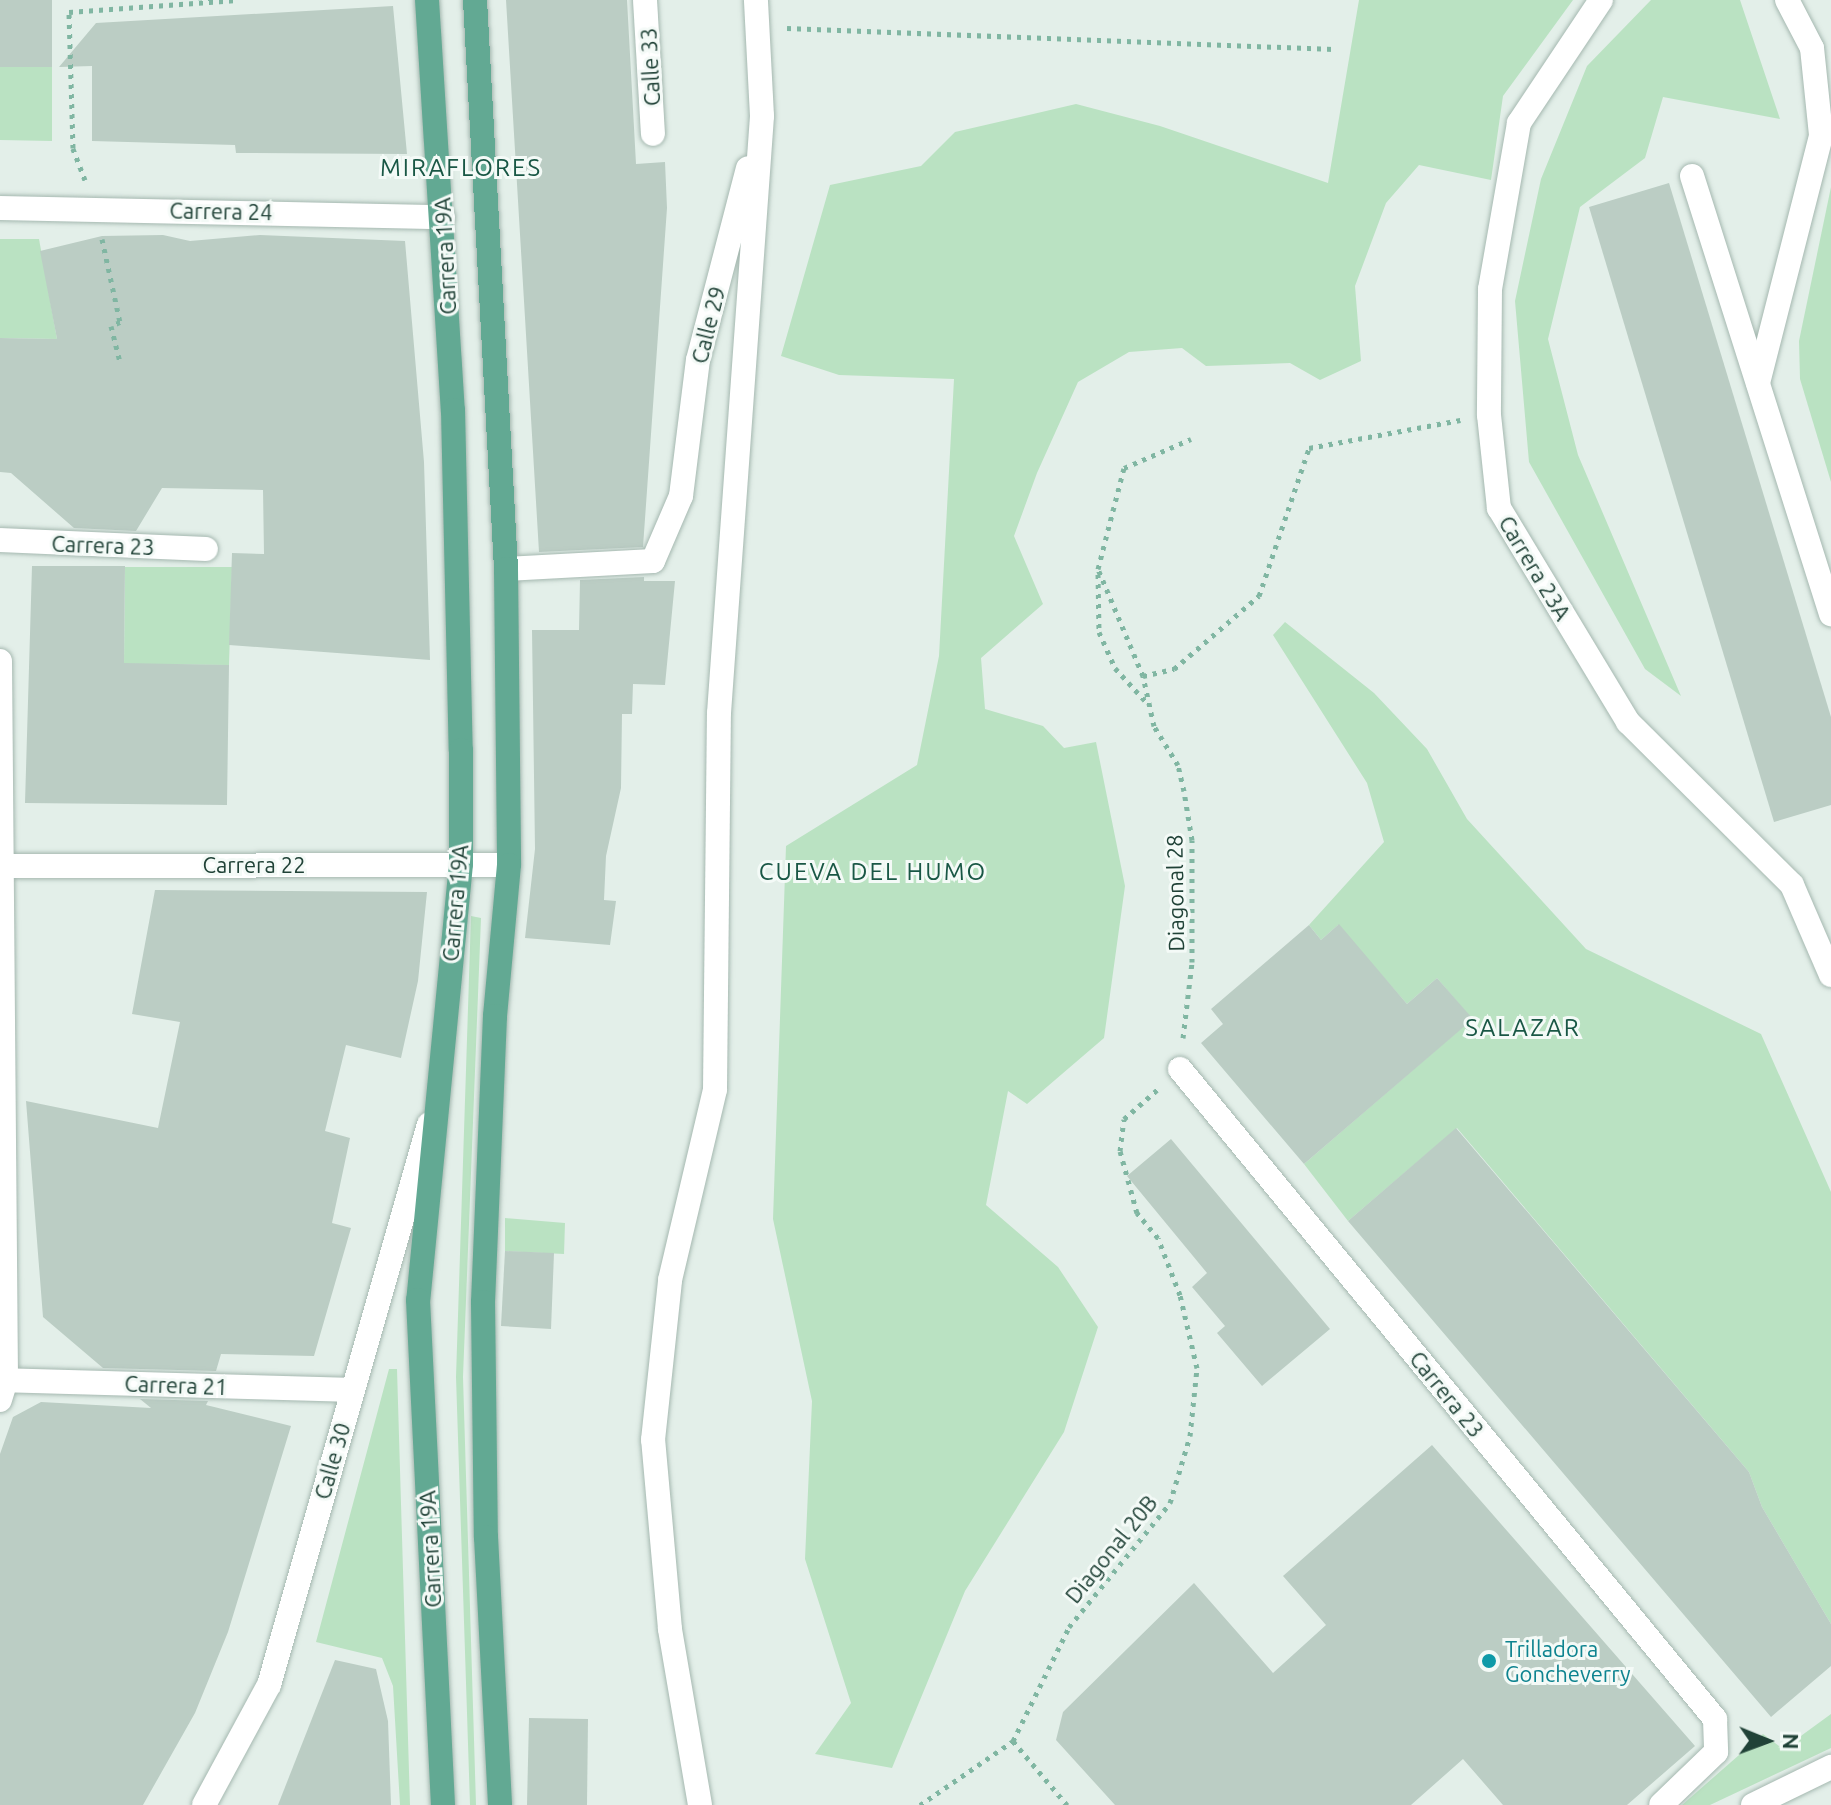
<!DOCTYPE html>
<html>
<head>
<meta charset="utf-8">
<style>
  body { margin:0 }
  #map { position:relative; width:1831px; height:1805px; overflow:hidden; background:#e3efe9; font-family:Ubuntu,sans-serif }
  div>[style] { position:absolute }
  .green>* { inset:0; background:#bae2c2 }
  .building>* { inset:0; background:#bbcdc4 }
  .path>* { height:5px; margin-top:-2.5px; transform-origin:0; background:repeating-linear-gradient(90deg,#80b6a2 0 4px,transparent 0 10px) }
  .roads { filter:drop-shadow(0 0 2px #a5b8b0) drop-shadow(0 0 2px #a5b8b0) }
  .street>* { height:24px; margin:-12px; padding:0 12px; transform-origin:12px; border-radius:12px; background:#fff }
  .secondary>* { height:24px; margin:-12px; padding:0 12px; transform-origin:12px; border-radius:12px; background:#fff }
  .primary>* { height:24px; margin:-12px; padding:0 12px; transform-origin:12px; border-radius:12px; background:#62a993 }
  .dots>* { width:22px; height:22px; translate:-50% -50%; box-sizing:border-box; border:4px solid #f4faf7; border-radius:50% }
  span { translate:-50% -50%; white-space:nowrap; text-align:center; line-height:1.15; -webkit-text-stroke:6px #f4faf7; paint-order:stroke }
  .street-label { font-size:22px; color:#204237 }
  .culture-label { font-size:22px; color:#0d838f }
  .left { translate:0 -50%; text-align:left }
  .neighbourhood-label { font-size:24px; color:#195745; letter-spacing:2px }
  .north { position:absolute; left:1727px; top:1701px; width:80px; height:80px; -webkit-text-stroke:6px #f4faf7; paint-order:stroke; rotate:91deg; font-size:22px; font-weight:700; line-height:32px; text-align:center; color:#204237 }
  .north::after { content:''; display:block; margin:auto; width:28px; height:36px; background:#204237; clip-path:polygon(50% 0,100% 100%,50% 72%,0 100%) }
</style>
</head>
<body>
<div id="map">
  <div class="green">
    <i style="clip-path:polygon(1359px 0,1573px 0,1503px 96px,1491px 180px,1419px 165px,1386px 203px,1355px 286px,1361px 361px,1320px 380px,1290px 363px,1206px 366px,1182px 348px,1129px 352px,1078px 382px,1037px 473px,1014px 536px,1043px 604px,981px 658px,985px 709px,1043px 726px,1064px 748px,1096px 742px,1125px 886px,1104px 1038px,1027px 1104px,1008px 1091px,986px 1205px,1058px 1267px,1098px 1327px,1064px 1432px,965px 1591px,892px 1768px,815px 1754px,851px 1703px,805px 1559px,812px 1401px,773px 1219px,786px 846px,917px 765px,939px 656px,954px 379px,839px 375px,781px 356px,830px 185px,921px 166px,955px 132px,1076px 104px,1160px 126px,1328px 183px)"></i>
    <i style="clip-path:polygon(1651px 0,1740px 0,1780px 119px,1663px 97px,1645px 158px,1580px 207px,1548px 339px,1578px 455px,1681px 696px,1645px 669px,1529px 462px,1515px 301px,1541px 179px,1587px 66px)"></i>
    <i style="clip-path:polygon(0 67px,52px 67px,52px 141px,0 140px)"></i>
    <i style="clip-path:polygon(1831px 187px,1831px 482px,1800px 379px,1799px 341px)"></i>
    <i style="clip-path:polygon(0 239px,39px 239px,57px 339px,0 338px)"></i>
    <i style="clip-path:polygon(125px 567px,232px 567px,229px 665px,124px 664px)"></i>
    <i style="clip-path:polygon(1285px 622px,1374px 693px,1427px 749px,1467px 819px,1586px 949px,1761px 1034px,1831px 1192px,1831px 1624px,1762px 1507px,1749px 1472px,1457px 1128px,1348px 1221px,1304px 1164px,1472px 1019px,1437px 978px,1407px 1004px,1338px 925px,1321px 940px,1309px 925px,1384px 842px,1367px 783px,1273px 635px)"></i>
    <i style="clip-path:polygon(471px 916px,481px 918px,463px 1377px,476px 1805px,470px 1805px,456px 1377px)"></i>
    <i style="clip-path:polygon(505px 1218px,565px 1223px,564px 1254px,505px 1251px)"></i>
    <i style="clip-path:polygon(389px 1369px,397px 1369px,410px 1805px,400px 1805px,393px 1686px,382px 1658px,316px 1642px)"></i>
    <i style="clip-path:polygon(1831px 1714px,1831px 1748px,1710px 1805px,1682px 1805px,1763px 1734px,1783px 1749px)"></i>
  </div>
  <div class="building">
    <i style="clip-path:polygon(0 0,52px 0,52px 67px,0 67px)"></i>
    <i style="clip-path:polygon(506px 0,627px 0,636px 164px,665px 162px,667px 208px,643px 547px,539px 552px)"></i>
    <i style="clip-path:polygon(393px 6px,407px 154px,236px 153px,235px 145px,92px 141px,92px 66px,59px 67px,96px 23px)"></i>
    <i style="clip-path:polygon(1669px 183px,1831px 717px,1831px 805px,1774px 822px,1589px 207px)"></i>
    <i style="clip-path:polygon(163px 235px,190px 241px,260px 235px,405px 241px,424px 462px,430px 660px,229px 645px,232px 553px,264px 554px,263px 490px,162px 488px,136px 531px,74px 528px,11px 473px,0 472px,0 338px,57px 339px,40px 251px,102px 236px)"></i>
    <i style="clip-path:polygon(32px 566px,125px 566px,124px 663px,229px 665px,227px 805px,25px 803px)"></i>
    <i style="clip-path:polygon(644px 577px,644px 581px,675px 581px,665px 685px,633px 684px,632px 714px,622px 714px,621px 788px,606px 856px,604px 900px,616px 901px,610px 945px,525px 938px,535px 849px,532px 630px,579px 630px,580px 580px)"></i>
    <i style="clip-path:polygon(155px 890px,427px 892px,418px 981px,401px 1058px,346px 1045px,325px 1131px,350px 1138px,332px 1223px,351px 1228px,314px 1356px,221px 1354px,216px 1371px,103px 1368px,43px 1317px,26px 1101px,158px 1128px,180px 1022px,132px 1014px)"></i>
    <i style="clip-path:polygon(1339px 924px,1407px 1004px,1437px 978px,1473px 1019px,1304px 1164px,1201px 1043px,1223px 1024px,1211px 1009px,1309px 925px,1321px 940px)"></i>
    <i style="clip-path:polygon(1456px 1128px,1749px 1472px,1762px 1507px,1831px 1624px,1831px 1666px,1771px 1717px,1348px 1221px)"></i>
    <i style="clip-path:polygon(1171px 1139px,1330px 1329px,1262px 1386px,1217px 1333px,1225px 1326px,1192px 1287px,1207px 1273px,1127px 1176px)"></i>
    <i style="clip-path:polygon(505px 1251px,554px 1253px,551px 1329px,501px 1326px)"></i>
    <i style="clip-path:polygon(140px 1399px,208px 1401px,206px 1405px,291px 1426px,228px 1632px,195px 1713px,143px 1805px,0 1805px,0 1454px,13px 1417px,41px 1402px,151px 1408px)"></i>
    <i style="clip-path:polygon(1432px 1445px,1695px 1746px,1627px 1805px,1503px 1805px,1463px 1759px,1411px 1805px,1115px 1805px,1056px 1740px,1063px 1712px,1194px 1583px,1273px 1673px,1326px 1625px,1283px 1576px)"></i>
    <i style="clip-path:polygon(335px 1660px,376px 1669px,388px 1721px,391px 1805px,278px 1805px)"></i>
    <i style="clip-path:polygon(529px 1718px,588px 1719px,587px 1805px,527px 1805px)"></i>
  </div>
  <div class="path">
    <i style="left:787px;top:28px;width:547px;rotate:2.2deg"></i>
    <i style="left:85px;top:180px;width:34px;rotate:-111deg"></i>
    <i style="left:73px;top:148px;width:136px;rotate:-91.7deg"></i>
    <i style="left:69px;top:12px;width:169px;rotate:-4.1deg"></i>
    <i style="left:102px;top:239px;width:85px;rotate:77.8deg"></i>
    <i style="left:120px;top:322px;width:10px;rotate:156deg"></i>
    <i style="left:111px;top:326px;width:36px;rotate:76deg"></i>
    <i style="left:1098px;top:574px;width:58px;rotate:89deg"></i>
    <i style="left:1099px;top:632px;width:39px;rotate:66deg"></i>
    <i style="left:1115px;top:668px;width:49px;rotate:47.5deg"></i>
    <i style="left:1143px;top:676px;width:32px;rotate:-13deg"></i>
    <i style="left:1174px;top:669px;width:112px;rotate:-40.7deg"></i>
    <i style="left:1259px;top:596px;width:156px;rotate:-71.3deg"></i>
    <i style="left:1309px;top:448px;width:154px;rotate:-10.5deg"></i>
    <i style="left:1183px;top:1038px;width:77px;rotate:-83.2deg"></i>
    <i style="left:1192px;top:962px;width:122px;rotate:-90deg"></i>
    <i style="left:1192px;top:840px;width:50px;rotate:-99.3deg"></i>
    <i style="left:1184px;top:791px;width:27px;rotate:-103deg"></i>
    <i style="left:1178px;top:765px;width:46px;rotate:-121.6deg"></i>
    <i style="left:1154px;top:726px;width:51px;rotate:-102.4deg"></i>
    <i style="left:1143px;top:676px;width:116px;rotate:-112.8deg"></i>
    <i style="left:1098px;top:569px;width:104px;rotate:-75.6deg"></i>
    <i style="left:1124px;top:468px;width:73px;rotate:-23.4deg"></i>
    <i style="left:1013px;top:1741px;width:84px;rotate:49.8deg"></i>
    <i style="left:920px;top:1805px;width:113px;rotate:-34.5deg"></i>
    <i style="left:1013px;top:1741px;width:127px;rotate:-63.8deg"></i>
    <i style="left:1069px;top:1627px;width:160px;rotate:-50.8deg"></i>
    <i style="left:1170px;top:1503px;width:70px;rotate:-73.4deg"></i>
    <i style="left:1190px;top:1436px;width:68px;rotate:-84.1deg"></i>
    <i style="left:1197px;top:1368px;width:75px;rotate:-103.1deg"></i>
    <i style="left:1180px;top:1295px;width:61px;rotate:-111.1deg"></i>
    <i style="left:1158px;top:1238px;width:33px;rotate:-130deg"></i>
    <i style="left:1137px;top:1213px;width:64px;rotate:-105.3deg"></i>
    <i style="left:1120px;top:1151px;width:32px;rotate:-83deg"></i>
    <i style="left:1124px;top:1119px;width:44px;rotate:-41.3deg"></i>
  </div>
  <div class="roads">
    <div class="street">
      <i style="left:645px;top:0;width:134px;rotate:86.6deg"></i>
      <i style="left:1601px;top:0;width:148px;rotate:123.7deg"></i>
      <i style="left:1519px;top:123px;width:169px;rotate:99.9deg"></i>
      <i style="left:1490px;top:289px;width:126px;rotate:90.5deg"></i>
      <i style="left:1489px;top:415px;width:94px;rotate:83.9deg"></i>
      <i style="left:1499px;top:508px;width:250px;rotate:58.9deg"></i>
      <i style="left:1628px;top:722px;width:231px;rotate:44.8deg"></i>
      <i style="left:1792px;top:885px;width:98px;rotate:66.6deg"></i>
      <i style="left:1692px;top:176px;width:460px;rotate:72.4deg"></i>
      <i style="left:0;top:208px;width:443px;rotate:1.2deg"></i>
      <i style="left:1758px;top:383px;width:256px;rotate:-75.7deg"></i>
      <i style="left:1821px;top:135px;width:87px;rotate:-95.9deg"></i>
      <i style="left:1812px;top:48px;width:54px;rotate:-117.5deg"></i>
      <i style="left:0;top:540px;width:206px;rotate:2.5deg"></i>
      <i style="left:506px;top:569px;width:147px;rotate:-3.1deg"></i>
      <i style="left:653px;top:561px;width:71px;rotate:-66.7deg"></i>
      <i style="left:681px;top:496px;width:137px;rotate:-82.9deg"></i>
      <i style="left:698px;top:360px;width:198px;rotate:-75.4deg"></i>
      <i style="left:0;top:661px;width:719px;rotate:89.52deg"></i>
      <i style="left:6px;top:1380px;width:21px;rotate:107deg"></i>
      <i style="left:0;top:866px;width:509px;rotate:-0.11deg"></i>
      <i style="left:1180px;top:1069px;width:842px;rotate:50.54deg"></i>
      <i style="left:1715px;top:1719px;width:33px;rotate:88deg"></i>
      <i style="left:1716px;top:1752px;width:76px;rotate:136.1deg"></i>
      <i style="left:0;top:1380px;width:352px;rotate:1.6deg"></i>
      <i style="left:700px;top:1805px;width:179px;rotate:-99.7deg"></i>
      <i style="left:670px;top:1629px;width:190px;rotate:-95.1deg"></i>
      <i style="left:653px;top:1440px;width:161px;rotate:-83.9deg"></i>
      <i style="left:670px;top:1280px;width:196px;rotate:-76.7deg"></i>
      <i style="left:715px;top:1089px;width:376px;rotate:-89.4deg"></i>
      <i style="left:719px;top:713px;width:599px;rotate:-85.88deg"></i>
      <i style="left:762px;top:116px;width:116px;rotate:-93deg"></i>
      <i style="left:1753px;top:1805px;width:87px;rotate:-26deg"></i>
    </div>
    <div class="secondary">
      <i style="left:204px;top:1805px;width:136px;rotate:-61.6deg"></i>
      <i style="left:269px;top:1685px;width:583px;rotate:-74.08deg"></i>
    </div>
    <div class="primary">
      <i style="left:427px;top:0;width:411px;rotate:86.4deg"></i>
      <i style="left:453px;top:410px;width:340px;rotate:88.7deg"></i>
      <i style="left:461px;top:750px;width:114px;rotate:90deg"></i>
      <i style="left:461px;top:864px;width:438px;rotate:95.6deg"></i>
      <i style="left:418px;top:1300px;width:506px;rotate:87.17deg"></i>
      <i style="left:475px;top:0;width:570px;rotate:86.88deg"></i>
      <i style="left:506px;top:569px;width:296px;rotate:89.4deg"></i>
      <i style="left:509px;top:865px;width:152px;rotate:95.3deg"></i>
      <i style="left:495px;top:1016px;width:286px;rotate:92.4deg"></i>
      <i style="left:483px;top:1302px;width:235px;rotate:89.3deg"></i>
      <i style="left:486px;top:1537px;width:268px;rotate:87deg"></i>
    </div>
  </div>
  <div class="dots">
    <i style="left:1489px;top:1661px;background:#0f9aa8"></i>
  </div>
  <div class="street-label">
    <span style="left:650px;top:67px;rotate:-93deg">Calle 33</span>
    <span style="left:221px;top:211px;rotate:1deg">Carrera 24</span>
    <span style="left:445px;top:256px;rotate:-93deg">Carrera 19A</span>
    <span style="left:708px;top:325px;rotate:-76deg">Calle 29</span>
    <span style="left:103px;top:545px;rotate:2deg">Carrera 23</span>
    <span style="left:1535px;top:568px;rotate:59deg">Carrera 23A</span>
    <span style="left:254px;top:865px">Carrera 22</span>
    <span style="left:1175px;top:893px;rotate:-91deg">Diagonal 28</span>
    <span style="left:455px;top:903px;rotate:-85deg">Carrera 19A</span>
    <span style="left:176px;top:1385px;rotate:2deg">Carrera 21</span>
    <span style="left:1447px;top:1394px;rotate:51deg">Carrera 23</span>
    <span style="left:332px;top:1461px;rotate:-74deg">Calle 30</span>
    <span style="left:430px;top:1549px;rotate:-93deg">Carrera 19A</span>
    <span style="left:1111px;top:1549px;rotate:-51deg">Diagonal 20B</span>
  </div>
  <div class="culture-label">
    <span class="left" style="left:1505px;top:1661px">Trilladora<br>Goncheverry</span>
  </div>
  <div class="neighbourhood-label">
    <span style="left:461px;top:168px">MIRAFLORES</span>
    <span style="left:873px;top:872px">CUEVA DEL HUMO</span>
    <span style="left:1523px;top:1028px">SALAZAR</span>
  </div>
  <div class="north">N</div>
</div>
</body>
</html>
